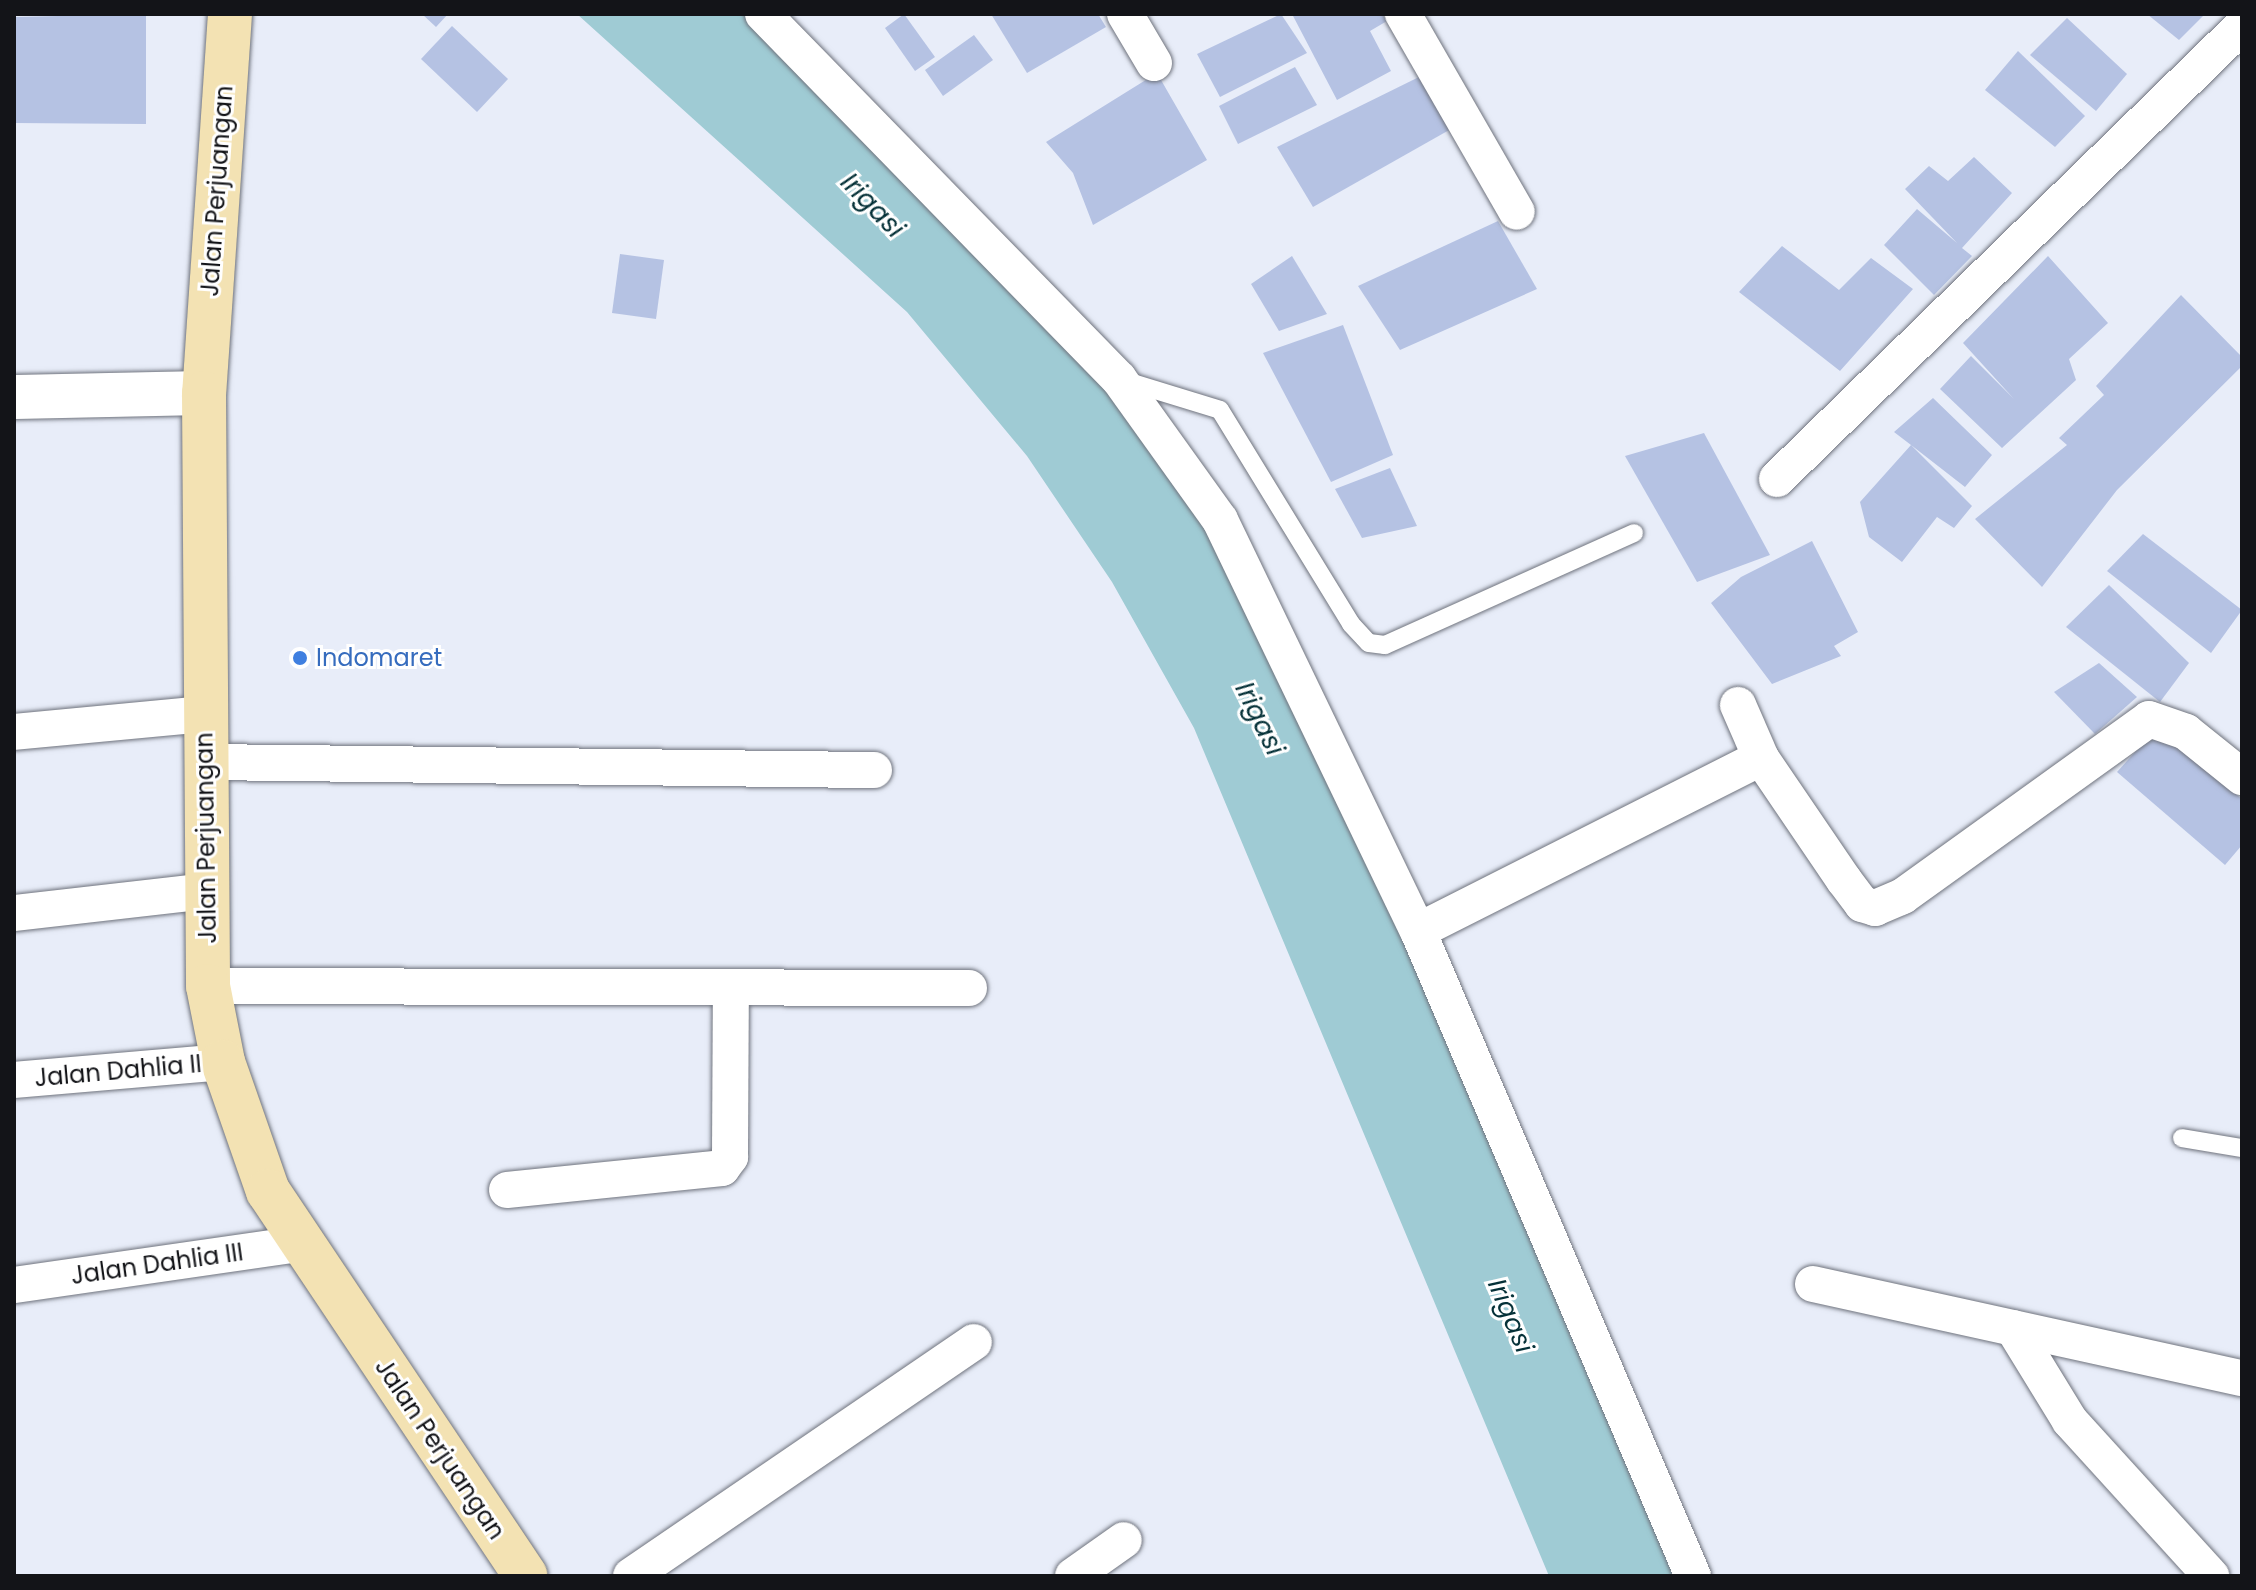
<!DOCTYPE html>
<html>
<head>
<meta charset="utf-8">
<style>
  body { margin:0 }
  #map { position:relative; width:2256px; height:1590px; overflow:hidden; background:#e8edf9; font-family:Poppins,sans-serif }
  div>[style] { position:absolute }
  .water>* { inset:0; background:#9fcbd4 }
  .building>* { inset:0; background:#b5c2e3 }
  .roads { filter:drop-shadow(0 0 2px #6f737d) drop-shadow(0 0 2px #6f737d) }
  .service>* { height:18px; margin:-9px; padding:0 9px; transform-origin:9px; border-radius:9px; background:#fff }
  .minor>* { height:36px; margin:-18px; padding:0 18px; transform-origin:18px; border-radius:18px; background:#fff }
  .tertiary>* { height:44px; margin:-22px; padding:0 22px; transform-origin:22px; border-radius:22px; background:#fff }
  .secondary>* { height:44px; margin:-22px; padding:0 22px; transform-origin:22px; border-radius:22px; background:#f3e2b3 }
  .dots>* { width:22px; height:22px; translate:-50% -50%; box-sizing:border-box; border:4px solid #fff; border-radius:50% }
  span { translate:-50% -50%; white-space:nowrap; text-align:center; line-height:1.15; -webkit-text-stroke:6px #fff; paint-order:stroke }
  .street-label { font-size:24px; color:#131418 }
  .shop-label { font-size:24px; color:#366cbe }
  .left { translate:0 -50%; text-align:left }
  .water-label { font-size:26px; color:#053138; font-style:italic }
  .frame { position:absolute; inset:0; border:16px solid #131418; pointer-events:none }
</style>
</head>
<body>
<div id="map">
  <div class="water">
    <i style="clip-path:polygon(577px 14px,765px 14px,1116px 382px,1286px 647px,1675px 1576px,1549px 1576px,1194px 728px,1112px 582px,1027px 456px,907px 312px)"></i>
  </div>
  <div class="building">
    <i style="clip-path:polygon(146px 14px,146px 124px,14px 123px,14px 17px)"></i>
    <i style="clip-path:polygon(422px 14px,448px 14px,436px 27px)"></i>
    <i style="clip-path:polygon(904px 14px,935px 57px,915px 71px,885px 28px)"></i>
    <i style="clip-path:polygon(991px 14px,1098px 14px,1106px 27px,1027px 73px)"></i>
    <i style="clip-path:polygon(1281px 14px,1307px 53px,1220px 97px,1197px 54px)"></i>
    <i style="clip-path:polygon(1292px 14px,1382px 14px,1387px 21px,1370px 31px,1391px 71px,1337px 100px)"></i>
    <i style="clip-path:polygon(2147px 14px,2205px 14px,2179px 40px)"></i>
    <i style="clip-path:polygon(2067px 18px,2127px 74px,2096px 111px,2030px 55px)"></i>
    <i style="clip-path:polygon(452px 26px,508px 79px,477px 112px,421px 59px)"></i>
    <i style="clip-path:polygon(974px 35px,993px 60px,943px 96px,925px 70px)"></i>
    <i style="clip-path:polygon(2018px 51px,2085px 116px,2055px 147px,1985px 90px)"></i>
    <i style="clip-path:polygon(1295px 67px,1317px 105px,1238px 144px,1219px 106px)"></i>
    <i style="clip-path:polygon(1157px 73px,1207px 160px,1093px 225px,1073px 173px,1046px 142px)"></i>
    <i style="clip-path:polygon(1421px 76px,1451px 129px,1313px 207px,1277px 147px)"></i>
    <i style="clip-path:polygon(1974px 157px,2012px 193px,1962px 248px,1972px 256px,1934px 295px,1884px 245px,1917px 209px,1957px 243px,1905px 189px,1929px 166px,1948px 181px)"></i>
    <i style="clip-path:polygon(1498px 221px,1537px 289px,1400px 350px,1358px 286px)"></i>
    <i style="clip-path:polygon(1782px 246px,1839px 290px,1871px 258px,1913px 289px,1840px 371px,1739px 292px)"></i>
    <i style="clip-path:polygon(620px 254px,664px 260px,656px 319px,612px 313px)"></i>
    <i style="clip-path:polygon(1292px 256px,1327px 314px,1279px 331px,1251px 284px)"></i>
    <i style="clip-path:polygon(2048px 256px,2108px 323px,2069px 359px,2076px 380px,2002px 448px,1940px 389px,1971px 356px,2014px 399px,1963px 343px)"></i>
    <i style="clip-path:polygon(2181px 295px,2242px 357px,2242px 366px,2117px 490px,2042px 587px,1975px 519px,2067px 445px,2059px 438px,2104px 395px,2096px 386px)"></i>
    <i style="clip-path:polygon(1343px 325px,1393px 455px,1331px 482px,1263px 353px)"></i>
    <i style="clip-path:polygon(1933px 398px,1992px 455px,1965px 487px,1911px 445px,1972px 506px,1954px 528px,1937px 517px,1902px 562px,1869px 537px,1860px 502px,1911px 445px,1894px 432px)"></i>
    <i style="clip-path:polygon(1704px 433px,1770px 555px,1697px 582px,1625px 456px)"></i>
    <i style="clip-path:polygon(1390px 468px,1417px 526px,1362px 538px,1335px 489px)"></i>
    <i style="clip-path:polygon(2143px 534px,2242px 610px,2211px 653px,2107px 571px)"></i>
    <i style="clip-path:polygon(1812px 541px,1858px 632px,1834px 646px,1841px 656px,1772px 684px,1711px 603px,1741px 577px)"></i>
    <i style="clip-path:polygon(2109px 585px,2189px 663px,2160px 702px,2066px 627px)"></i>
    <i style="clip-path:polygon(2099px 663px,2137px 697px,2095px 734px,2054px 692px)"></i>
    <i style="clip-path:polygon(2155px 730px,2242px 799px,2242px 845px,2225px 865px,2117px 772px)"></i>
  </div>
  <div class="roads">
    <div class="service">
      <i style="left:1126px;top:381px;width:98px;rotate:17.1deg"></i>
      <i style="left:1220px;top:410px;width:251px;rotate:58.5deg"></i>
      <i style="left:1351px;top:624px;width:26px;rotate:47deg"></i>
      <i style="left:1369px;top:643px;width:16px;rotate:7deg"></i>
      <i style="left:1385px;top:645px;width:273px;rotate:-24.2deg"></i>
      <i style="left:2182px;top:1138px;width:61px;rotate:9.5deg"></i>
    </div>
    <div class="minor">
      <i style="left:763px;top:14px;width:510px;rotate:45.72deg"></i>
      <i style="left:1119px;top:379px;width:173px;rotate:54.4deg"></i>
      <i style="left:1220px;top:520px;width:456px;rotate:64.3deg"></i>
      <i style="left:1418px;top:931px;width:701px;rotate:66.91deg"></i>
      <i style="left:1125px;top:14px;width:57px;rotate:59.4deg"></i>
      <i style="left:1403px;top:14px;width:228px;rotate:60.1deg"></i>
      <i style="left:1777px;top:479px;width:649px;rotate:-44.25deg"></i>
      <i style="left:1738px;top:705px;width:58px;rotate:66.5deg"></i>
      <i style="left:14px;top:732px;width:192px;rotate:-5.4deg"></i>
      <i style="left:205px;top:762px;width:669px;rotate:0.69deg"></i>
      <i style="left:14px;top:913px;width:193px;rotate:-6.5deg"></i>
      <i style="left:1418px;top:931px;width:384px;rotate:-26.8deg"></i>
      <i style="left:1761px;top:758px;width:148px;rotate:55.8deg"></i>
      <i style="left:1844px;top:880px;width:30px;rotate:53deg"></i>
      <i style="left:1862px;top:904px;width:14px;rotate:17deg"></i>
      <i style="left:1875px;top:908px;width:30px;rotate:-23deg"></i>
      <i style="left:1903px;top:896px;width:303px;rotate:-35.7deg"></i>
      <i style="left:2149px;top:719px;width:39px;rotate:19deg"></i>
      <i style="left:2186px;top:732px;width:72px;rotate:38.8deg"></i>
      <i style="left:208px;top:986px;width:761px;rotate:0.15deg"></i>
      <i style="left:14px;top:1080px;width:210px;rotate:-4.9deg"></i>
      <i style="left:507px;top:1190px;width:216px;rotate:-5.8deg"></i>
      <i style="left:722px;top:1168px;width:14px;rotate:-54deg"></i>
      <i style="left:730px;top:1157px;width:167px;rotate:-89.7deg"></i>
      <i style="left:1813px;top:1284px;width:439px;rotate:12.4deg"></i>
      <i style="left:14px;top:1285px;width:289px;rotate:-8.2deg"></i>
      <i style="left:2013px;top:1328px;width:109px;rotate:58.5deg"></i>
      <i style="left:2070px;top:1421px;width:210px;rotate:47.7deg"></i>
      <i style="left:631px;top:1576px;width:415px;rotate:-34.3deg"></i>
      <i style="left:1073px;top:1576px;width:62px;rotate:-35.2deg"></i>
    </div>
    <div class="tertiary">
      <i style="left:14px;top:397px;width:190px;rotate:-1.2deg"></i>
    </div>
    <div class="secondary">
      <i style="left:230px;top:14px;width:380px;rotate:93.9deg"></i>
      <i style="left:204px;top:393px;width:593px;rotate:89.61deg"></i>
      <i style="left:208px;top:986px;width:77px;rotate:78.8deg"></i>
      <i style="left:223px;top:1062px;width:137px;rotate:70.8deg"></i>
      <i style="left:268px;top:1191px;width:463px;rotate:56.2deg"></i>
    </div>
  </div>
  <div class="dots">
    <i style="left:300px;top:658px;background:#3f7fe0"></i>
  </div>
  <div class="street-label">
    <span style="left:217px;top:191px;rotate:-86deg">Jalan Perjuangan</span>
    <span style="left:206px;top:838px;rotate:-91deg">Jalan Perjuangan</span>
    <span style="left:118px;top:1071px;rotate:-5deg">Jalan Dahlia II</span>
    <span style="left:157px;top:1264px;rotate:-8deg">Jalan Dahlia III</span>
    <span style="left:440px;top:1449px;rotate:56deg">Jalan Perjuangan</span>
  </div>
  <div class="shop-label">
    <span class="left" style="left:316px;top:658px">Indomaret</span>
  </div>
  <div class="water-label">
    <span style="left:872px;top:206px;rotate:46deg">Irigasi</span>
    <span style="left:1259px;top:719px;rotate:64deg">Irigasi</span>
    <span style="left:1510px;top:1316px;rotate:67deg">Irigasi</span>
  </div>
  <div class="frame"></div>
</div>
</body>
</html>
